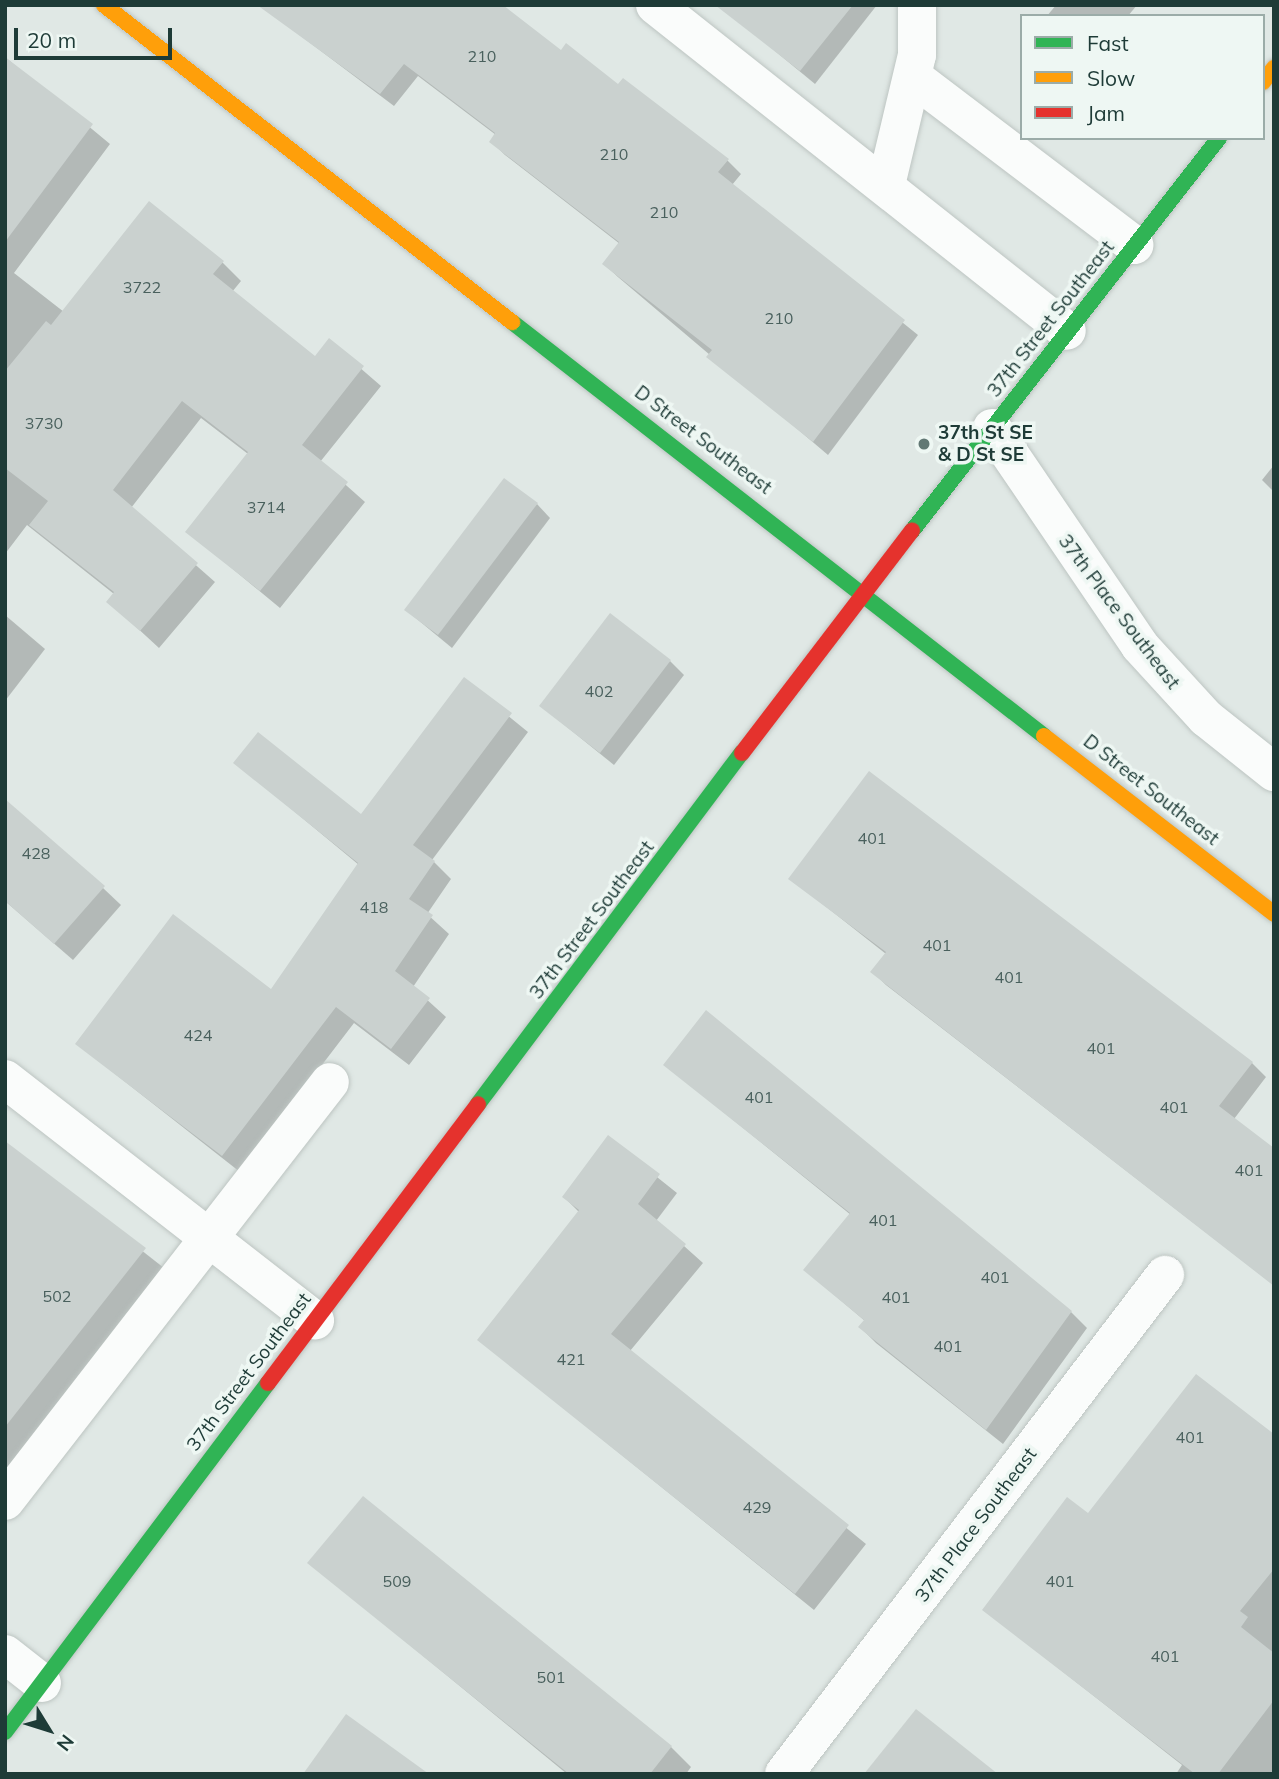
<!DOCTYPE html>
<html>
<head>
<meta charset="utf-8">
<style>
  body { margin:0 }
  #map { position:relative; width:1279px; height:1779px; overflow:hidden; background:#e0e8e5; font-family:Mulish,sans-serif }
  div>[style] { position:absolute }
  .shadow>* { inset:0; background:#0003 }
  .building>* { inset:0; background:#cad1cf }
  .roads { filter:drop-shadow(0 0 2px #bdc5c2) drop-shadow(0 0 2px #bdc5c2) }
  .street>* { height:38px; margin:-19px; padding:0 19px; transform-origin:19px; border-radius:19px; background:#fafcfb }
  .fast>* { height:16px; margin:-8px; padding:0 8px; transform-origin:8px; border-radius:8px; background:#30b455 }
  .slow>* { height:16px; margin:-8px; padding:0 8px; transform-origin:8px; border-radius:8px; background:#ff9f0a }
  .jam>* { height:16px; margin:-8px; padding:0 8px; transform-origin:8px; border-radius:8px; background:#e5322d }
  .dots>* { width:19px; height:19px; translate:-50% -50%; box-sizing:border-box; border:4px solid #eef7f3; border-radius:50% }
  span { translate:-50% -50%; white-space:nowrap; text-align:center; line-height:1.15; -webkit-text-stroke:7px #eef7f3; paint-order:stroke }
  .number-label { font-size:16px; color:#49605d }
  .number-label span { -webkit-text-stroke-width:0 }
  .street-label { font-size:19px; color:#1e3b37 }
  .poi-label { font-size:19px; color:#1e3b37; font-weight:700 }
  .left { translate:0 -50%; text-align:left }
  .frame { position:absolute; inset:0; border:7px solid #1e3b37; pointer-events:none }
  .legend { position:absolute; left:1020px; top:14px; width:245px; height:126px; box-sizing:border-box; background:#eef7f3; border:2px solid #9baca8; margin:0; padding:9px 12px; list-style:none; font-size:21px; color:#1e3b37 }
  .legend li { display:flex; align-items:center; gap:14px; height:35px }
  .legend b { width:35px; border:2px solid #9baca8 }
  .north { position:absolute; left:14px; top:1695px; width:70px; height:70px; -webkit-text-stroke:5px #eef7f3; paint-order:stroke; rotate:128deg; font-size:19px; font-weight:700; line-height:28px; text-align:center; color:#1e3b37 }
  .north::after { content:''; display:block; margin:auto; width:24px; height:32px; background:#1e3b37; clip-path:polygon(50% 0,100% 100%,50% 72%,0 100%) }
  .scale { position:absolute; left:14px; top:28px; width:158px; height:32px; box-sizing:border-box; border:4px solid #1e3b37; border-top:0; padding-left:9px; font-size:21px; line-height:24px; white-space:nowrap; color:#1e3b37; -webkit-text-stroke:5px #eef7f3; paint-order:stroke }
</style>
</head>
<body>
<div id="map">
  <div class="shadow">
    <i style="clip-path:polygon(764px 5px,877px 5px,815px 84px,747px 28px)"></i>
    <i style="clip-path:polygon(1056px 5px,1137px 5px,1128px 16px,1047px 16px)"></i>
    <i style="clip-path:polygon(273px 15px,561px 52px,727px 160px,741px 174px,732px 185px,918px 335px,828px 455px,618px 277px,604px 264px,620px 244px,505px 155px,491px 141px,496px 135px,418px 76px,394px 106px)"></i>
    <i style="clip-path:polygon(5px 57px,110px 144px,14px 273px,64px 312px,222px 262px,241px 281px,232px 292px,315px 359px,329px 341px,381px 386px,320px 462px,365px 502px,280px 608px,187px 531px,248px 454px,201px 418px,131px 508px,215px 582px,159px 648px,108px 601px,114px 594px,27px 525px,5px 554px)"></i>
    <i style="clip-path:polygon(1274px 465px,1274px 492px,1262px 480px)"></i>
    <i style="clip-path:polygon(537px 504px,550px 518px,452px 648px,406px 610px)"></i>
    <i style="clip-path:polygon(5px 615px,45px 649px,5px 701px)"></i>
    <i style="clip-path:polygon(670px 661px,684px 675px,614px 765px,541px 706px)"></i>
    <i style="clip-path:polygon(464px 680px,528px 732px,432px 860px,451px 879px,427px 914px,449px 934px,413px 987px,446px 1017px,409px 1065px,354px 1023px,240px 1172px,77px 1044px,271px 991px,359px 865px,236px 763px,361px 816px)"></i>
    <i style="clip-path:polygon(791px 879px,1252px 1063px,1266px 1077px,1234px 1119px,1274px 1285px,886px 985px,873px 972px,886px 954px)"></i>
    <i style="clip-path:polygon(103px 888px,121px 905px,73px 960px,5px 901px)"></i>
    <i style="clip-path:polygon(665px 1065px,1071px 1312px,1087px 1328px,1003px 1444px,876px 1343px,860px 1327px,865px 1321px,805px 1270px,851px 1215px)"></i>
    <i style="clip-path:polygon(608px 1138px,677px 1193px,656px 1221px,703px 1263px,630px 1351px,866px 1544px,814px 1610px,479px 1340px,579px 1212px,564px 1197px)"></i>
    <i style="clip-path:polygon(5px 1143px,164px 1268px,5px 1472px)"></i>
    <i style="clip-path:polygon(1274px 1436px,1274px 1774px,1176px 1774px,1182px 1765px,984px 1610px,1088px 1516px)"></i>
    <i style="clip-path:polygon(310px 1563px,671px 1747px,691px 1767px,686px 1774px,567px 1774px)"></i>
  </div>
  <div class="building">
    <i style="clip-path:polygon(257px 5px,503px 5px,561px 50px,566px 43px,618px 84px,623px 78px,729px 159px,718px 172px,905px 320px,813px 442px,706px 357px,712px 350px,602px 264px,619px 242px,489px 142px,495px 133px,404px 64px,380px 94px)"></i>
    <i style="clip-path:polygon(715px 5px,853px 5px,800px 71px)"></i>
    <i style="clip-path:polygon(5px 57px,93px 124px,5px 242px)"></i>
    <i style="clip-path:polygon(149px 201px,224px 261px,213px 274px,315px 356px,329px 338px,364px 366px,302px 445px,348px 482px,260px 591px,185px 532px,248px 452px,182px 401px,113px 490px,198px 563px,140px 631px,106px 602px,114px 592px,29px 525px,48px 501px,5px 468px,5px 371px,46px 321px,51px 325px)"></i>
    <i style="clip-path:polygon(504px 478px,538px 503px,438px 635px,404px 610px)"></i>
    <i style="clip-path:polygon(610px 613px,671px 660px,600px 753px,539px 706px)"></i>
    <i style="clip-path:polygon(464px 677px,512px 713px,413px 845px,435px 861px,409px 899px,433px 915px,395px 971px,430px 998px,391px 1049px,336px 1007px,222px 1156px,75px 1044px,173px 914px,271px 989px,358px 863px,233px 763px,258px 732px,361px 814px)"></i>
    <i style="clip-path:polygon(869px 771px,1253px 1062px,1219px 1106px,1274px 1148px,1274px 1286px,870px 972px,886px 952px,788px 879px)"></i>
    <i style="clip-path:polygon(5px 799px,105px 886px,54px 944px,5px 901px)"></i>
    <i style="clip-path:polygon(706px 1010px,1072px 1311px,986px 1430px,858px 1327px,864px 1320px,803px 1270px,850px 1213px,663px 1065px)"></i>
    <i style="clip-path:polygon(608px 1135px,660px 1174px,638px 1204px,686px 1244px,611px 1334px,849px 1525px,795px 1594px,477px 1340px,579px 1210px,562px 1197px)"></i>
    <i style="clip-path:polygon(5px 1141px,146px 1248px,5px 1427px)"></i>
    <i style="clip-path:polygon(1196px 1374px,1274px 1434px,1274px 1569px,1240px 1611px,1248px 1617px,1241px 1627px,1274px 1653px,1274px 1700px,1218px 1774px,1195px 1774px,982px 1610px,1067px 1497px,1088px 1513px)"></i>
    <i style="clip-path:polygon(363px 1496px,672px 1746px,650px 1774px,569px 1774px,307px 1563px)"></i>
    <i style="clip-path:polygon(916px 1709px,998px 1774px,864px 1774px)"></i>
    <i style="clip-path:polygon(346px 1714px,429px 1774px,303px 1774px)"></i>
  </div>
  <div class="roads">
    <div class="street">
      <i style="left:655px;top:5px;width:525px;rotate:38.35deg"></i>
      <i style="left:913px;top:77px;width:278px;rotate:37.2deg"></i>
      <i style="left:886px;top:185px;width:134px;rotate:-76.6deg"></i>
      <i style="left:917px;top:55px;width:50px;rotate:-90deg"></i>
      <i style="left:992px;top:428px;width:263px;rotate:55.8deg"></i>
      <i style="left:1140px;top:646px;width:98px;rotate:47.5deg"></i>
      <i style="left:1206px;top:718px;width:87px;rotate:38.5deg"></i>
      <i style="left:5px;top:1079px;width:393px;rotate:37.9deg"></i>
      <i style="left:5px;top:1501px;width:530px;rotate:-52.2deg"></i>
      <i style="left:5px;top:1654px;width:47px;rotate:38.1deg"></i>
      <i style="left:784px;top:1774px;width:628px;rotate:-52.64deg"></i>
    </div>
    <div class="fast">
      <i style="left:512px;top:322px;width:674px;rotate:37.89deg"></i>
      <i style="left:912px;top:531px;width:499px;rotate:-52deg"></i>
      <i style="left:478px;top:1104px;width:439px;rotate:-53.1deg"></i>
      <i style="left:5px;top:1732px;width:437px;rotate:-53deg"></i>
    </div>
    <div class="slow">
      <i style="left:104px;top:5px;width:517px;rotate:37.85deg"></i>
      <i style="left:1263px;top:82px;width:18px;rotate:-52deg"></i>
      <i style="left:1044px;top:736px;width:291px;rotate:37.7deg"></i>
    </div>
    <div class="jam">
      <i style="left:742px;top:753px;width:280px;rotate:-52.6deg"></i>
      <i style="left:268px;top:1383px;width:349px;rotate:-53deg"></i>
    </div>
  </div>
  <div class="dots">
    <i style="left:924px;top:444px;background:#627874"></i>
  </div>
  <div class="number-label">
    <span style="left:482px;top:56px">210</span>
    <span style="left:614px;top:154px">210</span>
    <span style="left:664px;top:212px">210</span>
    <span style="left:142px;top:287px">3722</span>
    <span style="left:779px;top:318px">210</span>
    <span style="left:44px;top:423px">3730</span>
    <span style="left:266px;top:507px">3714</span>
    <span style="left:599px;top:691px">402</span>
    <span style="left:872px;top:838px">401</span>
    <span style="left:36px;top:853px">428</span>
    <span style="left:374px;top:907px">418</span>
    <span style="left:937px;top:945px">401</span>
    <span style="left:1009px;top:977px">401</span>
    <span style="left:198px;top:1035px">424</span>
    <span style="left:1101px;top:1048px">401</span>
    <span style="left:759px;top:1097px">401</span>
    <span style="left:1174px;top:1107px">401</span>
    <span style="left:1249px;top:1170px">401</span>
    <span style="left:883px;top:1220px">401</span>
    <span style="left:995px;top:1277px">401</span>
    <span style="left:57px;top:1296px">502</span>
    <span style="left:896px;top:1297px">401</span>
    <span style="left:948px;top:1346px">401</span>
    <span style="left:571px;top:1359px">421</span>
    <span style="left:1190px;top:1437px">401</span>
    <span style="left:757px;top:1507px">429</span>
    <span style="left:397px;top:1581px">509</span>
    <span style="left:1060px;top:1581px">401</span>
    <span style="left:1165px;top:1656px">401</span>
    <span style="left:551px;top:1677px">501</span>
  </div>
  <div class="street-label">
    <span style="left:1051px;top:319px;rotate:-52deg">37th Street Southeast</span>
    <span style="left:703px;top:440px;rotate:37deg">D Street Southeast</span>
    <span style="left:1119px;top:612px;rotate:53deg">37th Place Southeast</span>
    <span style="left:1151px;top:790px;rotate:38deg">D Street Southeast</span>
    <span style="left:592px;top:920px;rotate:-53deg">37th Street Southeast</span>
    <span style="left:249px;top:1372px;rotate:-53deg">37th Street Southeast</span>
    <span style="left:976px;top:1525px;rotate:-53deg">37th Place Southeast</span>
  </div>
  <div class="poi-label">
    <span class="left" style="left:938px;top:444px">37th St SE<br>&amp; D St SE</span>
  </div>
  <div class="frame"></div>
  <ul class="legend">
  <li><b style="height:9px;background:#30b455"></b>Fast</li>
  <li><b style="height:9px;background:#ff9f0a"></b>Slow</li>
  <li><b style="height:9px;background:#e5322d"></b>Jam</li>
  </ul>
  <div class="north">N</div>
  <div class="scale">20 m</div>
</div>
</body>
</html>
